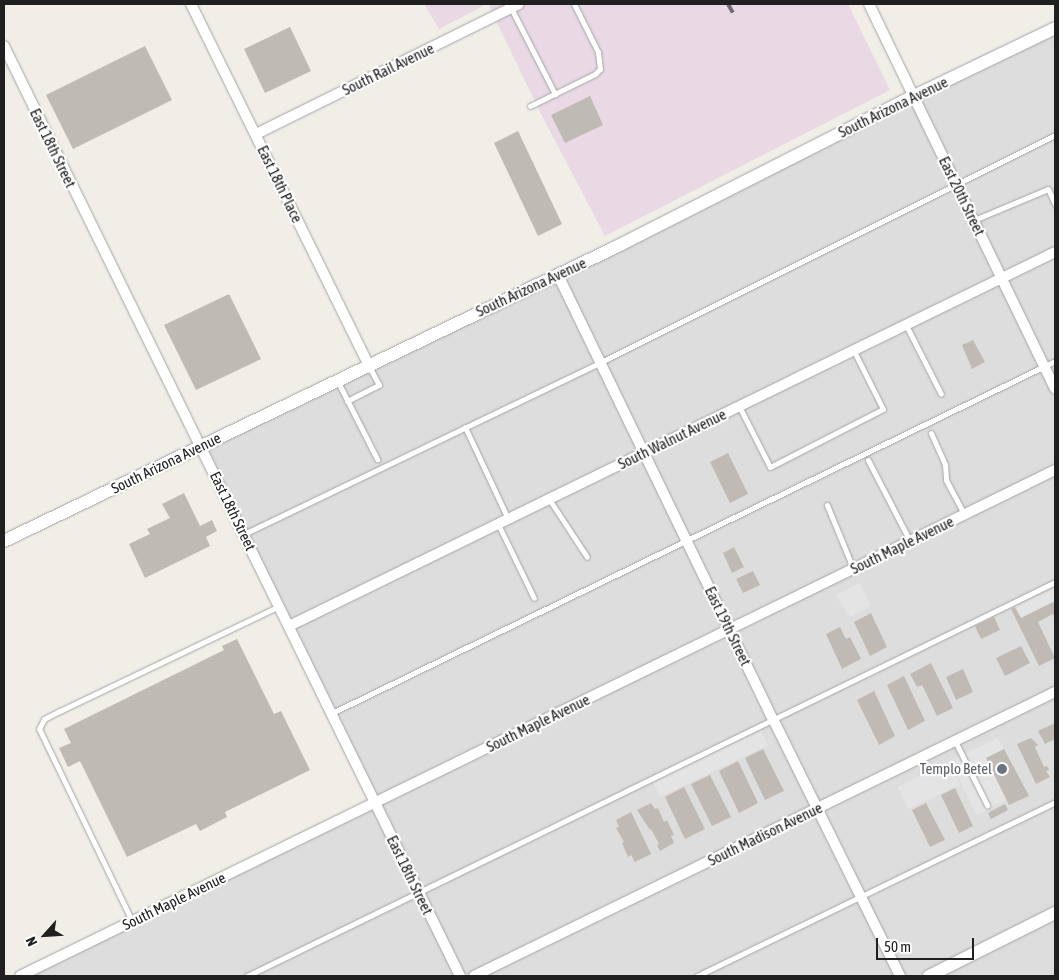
<!DOCTYPE html>
<html>
<head>
<meta charset="utf-8">
<style>
  body { margin:0 }
  #map { position:relative; width:1059px; height:980px; overflow:hidden; background:#f0eee7; font-family:"Asap Condensed",sans-serif }
  div>[style] { position:absolute }
  .residential>* { inset:0; background:#dedddd }
  .industrial>* { inset:0; background:#e8d9e4 }
  .parking>* { inset:0; background:#e4e4e4 }
  .building>* { inset:0; background:#c0bab4 }
  .roads { filter:drop-shadow(0 0 1px #a4a4a4) drop-shadow(0 0 1px #a4a4a4) }
  .service>* { height:5px; margin:-2.5px; padding:0 2.5px; transform-origin:2.5px; border-radius:2.5px; background:#fff }
  .minor>* { height:10px; margin:-5px; padding:0 5px; transform-origin:5px; border-radius:5px; background:#fff }
  .tertiary>* { height:12px; margin:-6px; padding:0 6px; transform-origin:6px; border-radius:6px; background:#fff }
  .rail>* { height:4px; margin-top:-2px; transform-origin:0; background:repeating-linear-gradient(90deg,#6e6e6e 0 10px,transparent 0 20px) }
  .dots>* { width:14px; height:14px; translate:-50% -50%; box-sizing:border-box; border:2px solid #fff; border-radius:50% }
  span { translate:-50% -50%; white-space:nowrap; text-align:center; line-height:1.15; -webkit-text-stroke:4.5px #fff; paint-order:stroke }
  .street-label { font-size:15px; color:#202020 }
  .worship-label { font-size:15px; color:#5b616d }
  .right { translate:-100% -50%; text-align:right }
  .frame { position:absolute; inset:0; border:5px solid #202020; pointer-events:none }
  .north { position:absolute; left:20px; top:910px; width:50px; height:50px; -webkit-text-stroke:4px #fff; paint-order:stroke; rotate:244deg; font-size:14px; font-weight:700; line-height:20px; text-align:center; color:#202020 }
  .north::after { content:''; display:block; margin:auto; width:18px; height:22px; background:#202020; clip-path:polygon(50% 0,100% 100%,50% 72%,0 100%) }
  .scale { position:absolute; left:876px; top:938px; width:98px; height:22px; box-sizing:border-box; border:2px solid #202020; border-top:0; padding-left:6px; font-size:15px; line-height:18px; white-space:nowrap; color:#202020; -webkit-text-stroke:4px #fff; paint-order:stroke }
</style>
</head>
<body>
<div id="map">
  <div class="residential">
    <i style="clip-path:polygon(1055px 27px,1055px 976px,20px 976px,375px 803px,202px 447px)"></i>
  </div>
  <div class="industrial">
    <i style="clip-path:polygon(424px 4px,487px 4px,439px 29px)"></i>
    <i style="clip-path:polygon(488px 4px,848px 4px,890px 90px,605px 236px,540px 112px)"></i>
  </div>
  <div class="parking">
    <i style="clip-path:polygon(860px 583px,871px 606px,850px 617px,836px 595px)"></i>
    <i style="clip-path:polygon(1055px 588px,1055px 601px,1021px 618px,1015px 607px)"></i>
    <i style="clip-path:polygon(761px 730px,768px 745px,660px 797px,653px 782px)"></i>
    <i style="clip-path:polygon(998px 738px,1004px 749px,986px 758px,1006px 800px,977px 815px,950px 761px)"></i>
    <i style="clip-path:polygon(948px 762px,960px 785px,908px 809px,898px 787px)"></i>
  </div>
  <div class="building">
    <i style="clip-path:polygon(290px 27px,311px 71px,265px 93px,244px 49px)"></i>
    <i style="clip-path:polygon(145px 46px,172px 100px,73px 149px,46px 95px)"></i>
    <i style="clip-path:polygon(590px 96px,603px 125px,565px 143px,551px 115px)"></i>
    <i style="clip-path:polygon(518px 131px,562px 224px,538px 236px,494px 143px)"></i>
    <i style="clip-path:polygon(229px 294px,261px 359px,196px 390px,164px 325px)"></i>
    <i style="clip-path:polygon(973px 340px,985px 362px,972px 369px,962px 345px)"></i>
    <i style="clip-path:polygon(728px 453px,748px 494px,730px 503px,710px 462px)"></i>
    <i style="clip-path:polygon(184px 493px,200px 526px,212px 520px,217px 531px,206px 537px,210px 546px,145px 578px,129px 544px,150px 534px,147px 529px,170px 518px,162px 504px)"></i>
    <i style="clip-path:polygon(734px 547px,744px 567px,732px 573px,723px 553px)"></i>
    <i style="clip-path:polygon(753px 571px,760px 585px,743px 593px,736px 579px)"></i>
    <i style="clip-path:polygon(1055px 601px,1055px 619px,1053px 614px,1038px 622px,1055px 658px,1039px 666px,1011px 609px,1015px 607px,1021px 618px)"></i>
    <i style="clip-path:polygon(871px 613px,887px 647px,870px 656px,854px 622px)"></i>
    <i style="clip-path:polygon(994px 617px,1000px 630px,981px 639px,975px 626px)"></i>
    <i style="clip-path:polygon(840px 627px,846px 639px,850px 637px,861px 659px,842px 669px,826px 634px)"></i>
    <i style="clip-path:polygon(237px 639px,274px 714px,281px 711px,310px 770px,225px 812px,227px 817px,200px 831px,196px 824px,127px 857px,80px 761px,68px 767px,59px 748px,71px 743px,64px 729px,224px 650px,222px 646px)"></i>
    <i style="clip-path:polygon(1021px 646px,1030px 663px,1005px 676px,996px 658px)"></i>
    <i style="clip-path:polygon(931px 663px,953px 708px,937px 716px,922px 685px,917px 687px,910px 674px)"></i>
    <i style="clip-path:polygon(963px 669px,973px 692px,956px 700px,946px 677px)"></i>
    <i style="clip-path:polygon(904px 676px,925px 721px,908px 730px,887px 685px)"></i>
    <i style="clip-path:polygon(874px 691px,895px 736px,879px 745px,857px 700px)"></i>
    <i style="clip-path:polygon(1055px 723px,1055px 739px,1045px 744px,1038px 731px)"></i>
    <i style="clip-path:polygon(1031px 738px,1038px 745px,1035px 747px,1044px 767px,1047px 766px,1049px 770px,1046px 771px,1050px 777px,1036px 784px,1017px 744px)"></i>
    <i style="clip-path:polygon(763px 749px,784px 791px,765px 800px,745px 758px)"></i>
    <i style="clip-path:polygon(1004px 749px,1029px 796px,1009px 805px,986px 758px)"></i>
    <i style="clip-path:polygon(738px 761px,758px 803px,739px 813px,719px 771px)"></i>
    <i style="clip-path:polygon(710px 775px,731px 817px,712px 826px,691px 784px)"></i>
    <i style="clip-path:polygon(684px 787px,705px 829px,685px 839px,665px 797px)"></i>
    <i style="clip-path:polygon(955px 788px,973px 826px,959px 833px,941px 795px)"></i>
    <i style="clip-path:polygon(651px 803px,655px 809px,658px 808px,664px 822px,667px 820px,674px 835px,671px 836px,674px 843px,660px 851px,657px 845px,659px 844px,651px 829px,650px 830px,637px 810px)"></i>
    <i style="clip-path:polygon(926px 803px,945px 840px,930px 847px,912px 810px)"></i>
    <i style="clip-path:polygon(1005px 804px,1008px 810px,991px 819px,988px 813px)"></i>
    <i style="clip-path:polygon(631px 812px,651px 854px,635px 862px,631px 855px,628px 857px,622px 843px,624px 842px,616px 828px,619px 827px,616px 820px)"></i>
  </div>
  <div class="roads">
    <div class="service">
      <i style="left:511px;top:8px;width:97px;rotate:62.9deg"></i>
      <i style="left:530px;top:106px;width:72px;rotate:-26.2deg"></i>
      <i style="left:595px;top:74px;width:7px;rotate:-45deg"></i>
      <i style="left:600px;top:69px;width:17px;rotate:-97deg"></i>
      <i style="left:598px;top:52px;width:54px;rotate:-116.6deg"></i>
      <i style="left:974px;top:220px;width:80px;rotate:-22.7deg"></i>
      <i style="left:1048px;top:189px;width:17px;rotate:65deg"></i>
      <i style="left:906px;top:325px;width:77px;rotate:63.1deg"></i>
      <i style="left:337px;top:380px;width:89px;rotate:63.1deg"></i>
      <i style="left:347px;top:401px;width:36px;rotate:-27deg"></i>
      <i style="left:379px;top:385px;width:21px;rotate:-118deg"></i>
      <i style="left:739px;top:406px;width:68px;rotate:63.1deg"></i>
      <i style="left:770px;top:467px;width:127px;rotate:-27.2deg"></i>
      <i style="left:883px;top:409px;width:65px;rotate:-116.6deg"></i>
      <i style="left:465px;top:427px;width:102px;rotate:64.9deg"></i>
      <i style="left:931px;top:433px;width:35px;rotate:66deg"></i>
      <i style="left:945px;top:465px;width:15px;rotate:86deg"></i>
      <i style="left:946px;top:480px;width:38px;rotate:62deg"></i>
      <i style="left:868px;top:460px;width:91px;rotate:62.6deg"></i>
      <i style="left:549px;top:499px;width:69px;rotate:56.8deg"></i>
      <i style="left:827px;top:505px;width:68px;rotate:67.6deg"></i>
      <i style="left:498px;top:524px;width:82px;rotate:64.1deg"></i>
      <i style="left:244px;top:534px;width:396px;rotate:-25.7deg"></i>
      <i style="left:601px;top:362px;width:508px;rotate:-26.57deg"></i>
      <i style="left:332px;top:713px;width:804px;rotate:-25.96deg"></i>
      <i style="left:955px;top:741px;width:72px;rotate:63.4deg"></i>
      <i style="left:132px;top:921px;width:213px;rotate:-115.8deg"></i>
      <i style="left:39px;top:729px;width:11px;rotate:-63deg"></i>
      <i style="left:44px;top:719px;width:18px;rotate:-27deg"></i>
      <i style="left:60px;top:711px;width:243px;rotate:-25.6deg"></i>
      <i style="left:247px;top:976px;width:899px;rotate:-25.99deg"></i>
      <i style="left:697px;top:976px;width:398px;rotate:-25.9deg"></i>
    </div>
    <div class="minor">
      <i style="left:191px;top:4px;width:401px;rotate:63.8deg"></i>
      <i style="left:869px;top:4px;width:427px;rotate:64.2deg"></i>
      <i style="left:4px;top:46px;width:1036px;rotate:63.88deg"></i>
      <i style="left:256px;top:134px;width:293px;rotate:-26.3deg"></i>
      <i style="left:558px;top:275px;width:493px;rotate:64.2deg"></i>
      <i style="left:773px;top:719px;width:287px;rotate:63.7deg"></i>
      <i style="left:289px;top:626px;width:852px;rotate:-26.02deg"></i>
      <i style="left:20px;top:976px;width:1152px;rotate:-26.05deg"></i>
      <i style="left:474px;top:976px;width:647px;rotate:-26.05deg"></i>
    </div>
    <div class="tertiary">
      <i style="left:4px;top:541px;width:679px;rotate:-25.66deg"></i>
      <i style="left:616px;top:247px;width:334px;rotate:-26.9deg"></i>
      <i style="left:914px;top:96px;width:157px;rotate:-25.7deg"></i>
      <i style="left:929px;top:976px;width:141px;rotate:-26.6deg"></i>
    </div>
  </div>
  <div class="rail">
    <i style="left:728px;top:4px;width:13px;rotate:61deg"></i>
  </div>
  <div class="dots">
    <i style="left:1002px;top:769px;background:#6b7280"></i>
  </div>
  <div class="street-label">
    <span style="left:388px;top:69px;rotate:-26deg">South Rail Avenue</span>
    <span style="left:893px;top:107px;rotate:-26deg">South Arizona Avenue</span>
    <span style="left:53px;top:148px;rotate:64deg">East 18th Street</span>
    <span style="left:280px;top:184px;rotate:64deg">East 18th Place</span>
    <span style="left:962px;top:196px;rotate:64deg">East 20th Street</span>
    <span style="left:531px;top:287px;rotate:-25deg">South Arizona Avenue</span>
    <span style="left:672px;top:439px;rotate:-26deg">South Walnut Avenue</span>
    <span style="left:166px;top:463px;rotate:-26deg">South Arizona Avenue</span>
    <span style="left:233px;top:511px;rotate:64deg">East 18th Street</span>
    <span style="left:902px;top:545px;rotate:-26deg">South Maple Avenue</span>
    <span style="left:728px;top:626px;rotate:64deg">East 19th Street</span>
    <span style="left:538px;top:723px;rotate:-26deg">South Maple Avenue</span>
    <span style="left:765px;top:834px;rotate:-26deg">South Madison Avenue</span>
    <span style="left:410px;top:875px;rotate:64deg">East 18th Street</span>
    <span style="left:174px;top:901px;rotate:-26deg">South Maple Avenue</span>
  </div>
  <div class="worship-label">
    <span class="right" style="left:992px;top:769px">Templo Betel</span>
  </div>
  <div class="frame"></div>
  <div class="north">N</div>
  <div class="scale">50 m</div>
</div>
</body>
</html>
